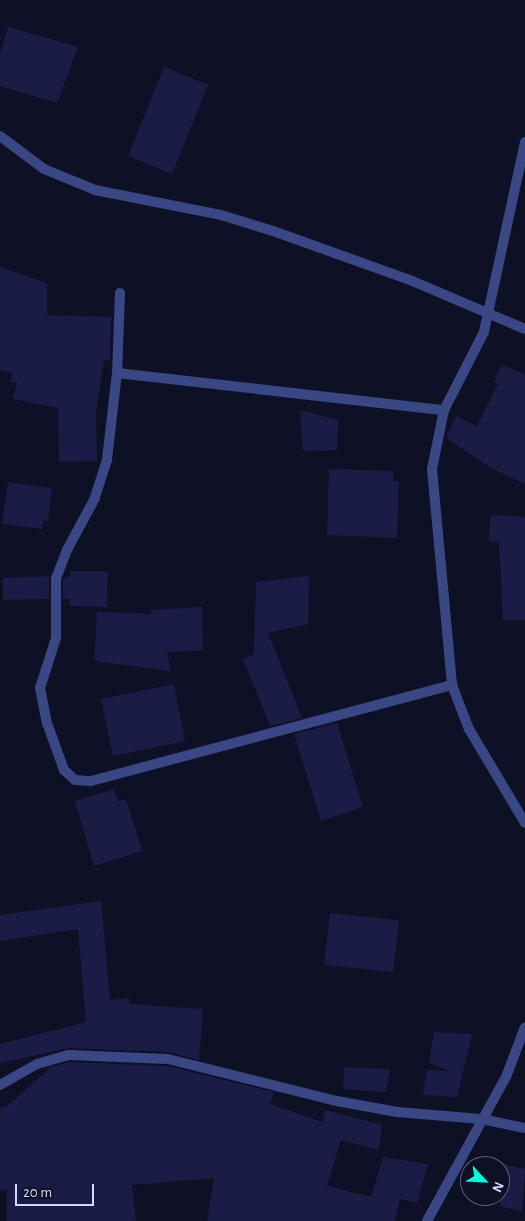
<!DOCTYPE html>
<html>
<head>
<meta charset="utf-8">
<style>
  body { margin:0 }
  #map { position:relative; width:525px; height:1221px; overflow:hidden; background:#0e1025; font-family:"Alegreya Sans",sans-serif }
  div>[style] { position:absolute }
  .building>* { inset:0; background:#1a1c46 }
  .minor>* { height:10px; margin:-5px; padding:0 5px; transform-origin:5px; border-radius:5px; background:#394884 }
  span { translate:-50% -50%; white-space:nowrap; text-align:center; line-height:1.15; -webkit-text-stroke:4px #0e1025; paint-order:stroke }
  .north { position:absolute; left:460px; top:1156px; width:50px; height:50px; box-sizing:border-box; background:#0e1025; border:1px solid #5c607c; border-radius:50%; rotate:115deg; font-size:14px; font-weight:700; line-height:20px; text-align:center; color:#d2d7ff }
  .north::after { content:''; display:block; margin:auto; width:18px; height:22px; background:#00fddb; clip-path:polygon(50% 0,100% 100%,50% 72%,0 100%) }
  .scale { position:absolute; left:15px; top:1184px; width:79px; height:22px; box-sizing:border-box; border:2px solid #d2d7ff; border-top:0; padding-left:6px; font-size:15px; line-height:18px; white-space:nowrap; color:#d2d7ff; -webkit-text-stroke:4px #0e1025; paint-order:stroke }
</style>
</head>
<body>
<div id="map">
  <div class="building">
    <i style="clip-path:polygon(8px 27px,78px 47px,57px 103px,0 86px,0 54px)"></i>
    <i style="clip-path:polygon(164px 67px,208px 85px,172px 174px,128px 156px)"></i>
    <i style="clip-path:polygon(0 267px,47px 283px,47px 315px,111px 317px,110px 361px,104px 360px,96px 413px,97px 461px,59px 462px,58px 408px,13px 399px,17px 382px,10px 382px,13px 373px,0 370px)"></i>
    <i style="clip-path:polygon(502px 364px,525px 375px,525px 484px,491px 468px,446px 438px,456px 416px,477px 426px,498px 384px,494px 382px)"></i>
    <i style="clip-path:polygon(300px 410px,338px 420px,337px 450px,303px 451px)"></i>
    <i style="clip-path:polygon(329px 469px,393px 471px,393px 481px,399px 481px,397px 538px,327px 535px)"></i>
    <i style="clip-path:polygon(8px 482px,52px 488px,48px 521px,43px 520px,42px 529px,2px 524px)"></i>
    <i style="clip-path:polygon(490px 515px,525px 517px,525px 620px,503px 620px,499px 542px,489px 541px)"></i>
    <i style="clip-path:polygon(70px 571px,108px 571px,107px 607px,70px 606px,70px 599px,63px 599px,63px 579px,70px 576px)"></i>
    <i style="clip-path:polygon(49px 576px,49px 599px,3px 600px,3px 578px)"></i>
    <i style="clip-path:polygon(309px 576px,308px 624px,268px 633px,302px 718px,270px 726px,243px 659px,254px 654px,256px 582px)"></i>
    <i style="clip-path:polygon(202px 607px,203px 650px,167px 652px,171px 671px,94px 661px,97px 612px,151px 614px,151px 610px)"></i>
    <i style="clip-path:polygon(174px 684px,185px 741px,113px 756px,101px 699px)"></i>
    <i style="clip-path:polygon(337px 723px,363px 807px,321px 821px,294px 734px)"></i>
    <i style="clip-path:polygon(114px 789px,118px 801px,126px 799px,142px 851px,94px 866px,75px 801px)"></i>
    <i style="clip-path:polygon(101px 901px,110px 1000px,129px 998px,130px 1004px,203px 1009px,199px 1060px,168px 1052px,69px 1048px,0 1063px,0 1044px,86px 1022px,78px 929px,0 941px,0 915px)"></i>
    <i style="clip-path:polygon(330px 913px,399px 920px,393px 972px,324px 965px)"></i>
    <i style="clip-path:polygon(434px 1032px,472px 1034px,457px 1097px,423px 1095px,427px 1070px,450px 1071px,429px 1063px)"></i>
    <i style="clip-path:polygon(70px 1062px,167px 1066px,274px 1092px,270px 1104px,322px 1122px,325px 1110px,382px 1125px,379px 1150px,341px 1140px,327px 1186px,371px 1197px,383px 1157px,428px 1164px,417px 1203px,400px 1199px,395px 1221px,207px 1221px,214px 1178px,132px 1185px,136px 1221px,7px 1221px,7px 1189px,0 1190px,0 1108px,9px 1105px,51px 1067px)"></i>
    <i style="clip-path:polygon(344px 1067px,390px 1069px,386px 1092px,343px 1089px)"></i>
    <i style="clip-path:polygon(500px 1163px,525px 1169px,522px 1212px,500px 1206px)"></i>
  </div>
  <div class="minor">
    <i style="left:0;top:136px;width:55px;rotate:36.9deg"></i>
    <i style="left:44px;top:169px;width:55px;rotate:22.4deg"></i>
    <i style="left:95px;top:190px;width:128px;rotate:11.2deg"></i>
    <i style="left:221px;top:215px;width:54px;rotate:17.1deg"></i>
    <i style="left:273px;top:231px;width:145px;rotate:19.7deg"></i>
    <i style="left:410px;top:280px;width:125px;rotate:23.1deg"></i>
    <i style="left:525px;top:142px;width:194px;rotate:102.2deg"></i>
    <i style="left:484px;top:332px;width:88px;rotate:117.1deg"></i>
    <i style="left:444px;top:410px;width:60px;rotate:101.5deg"></i>
    <i style="left:432px;top:469px;width:217px;rotate:84.7deg"></i>
    <i style="left:452px;top:685px;width:47px;rotate:68.9deg"></i>
    <i style="left:469px;top:729px;width:109px;rotate:59.2deg"></i>
    <i style="left:120px;top:293px;width:80px;rotate:92.1deg"></i>
    <i style="left:117px;top:373px;width:88px;rotate:96.6deg"></i>
    <i style="left:107px;top:460px;width:40px;rotate:108deg"></i>
    <i style="left:95px;top:498px;width:59px;rotate:118.3deg"></i>
    <i style="left:67px;top:550px;width:30px;rotate:111deg"></i>
    <i style="left:56px;top:578px;width:60px;rotate:90deg"></i>
    <i style="left:56px;top:638px;width:52px;rotate:107.7deg"></i>
    <i style="left:40px;top:688px;width:36px;rotate:79deg"></i>
    <i style="left:47px;top:723px;width:50px;rotate:70.1deg"></i>
    <i style="left:64px;top:770px;width:15px;rotate:42deg"></i>
    <i style="left:75px;top:780px;width:16px;rotate:4deg"></i>
    <i style="left:91px;top:781px;width:374px;rotate:-14.9deg"></i>
    <i style="left:117px;top:373px;width:329px;rotate:6.5deg"></i>
    <i style="left:0;top:1085px;width:43px;rotate:-29.6deg"></i>
    <i style="left:37px;top:1064px;width:33px;rotate:-16deg"></i>
    <i style="left:69px;top:1055px;width:99px;rotate:2.3deg"></i>
    <i style="left:168px;top:1059px;width:174px;rotate:14deg"></i>
    <i style="left:337px;top:1101px;width:61px;rotate:10.4deg"></i>
    <i style="left:397px;top:1112px;width:84px;rotate:4.8deg"></i>
    <i style="left:481px;top:1119px;width:45px;rotate:11.6deg"></i>
    <i style="left:427px;top:1221px;width:164px;rotate:-61.3deg"></i>
    <i style="left:506px;top:1077px;width:53px;rotate:-69.2deg"></i>
  </div>
  <div class="north">N</div>
  <div class="scale">20 m</div>
</div>
</body>
</html>
